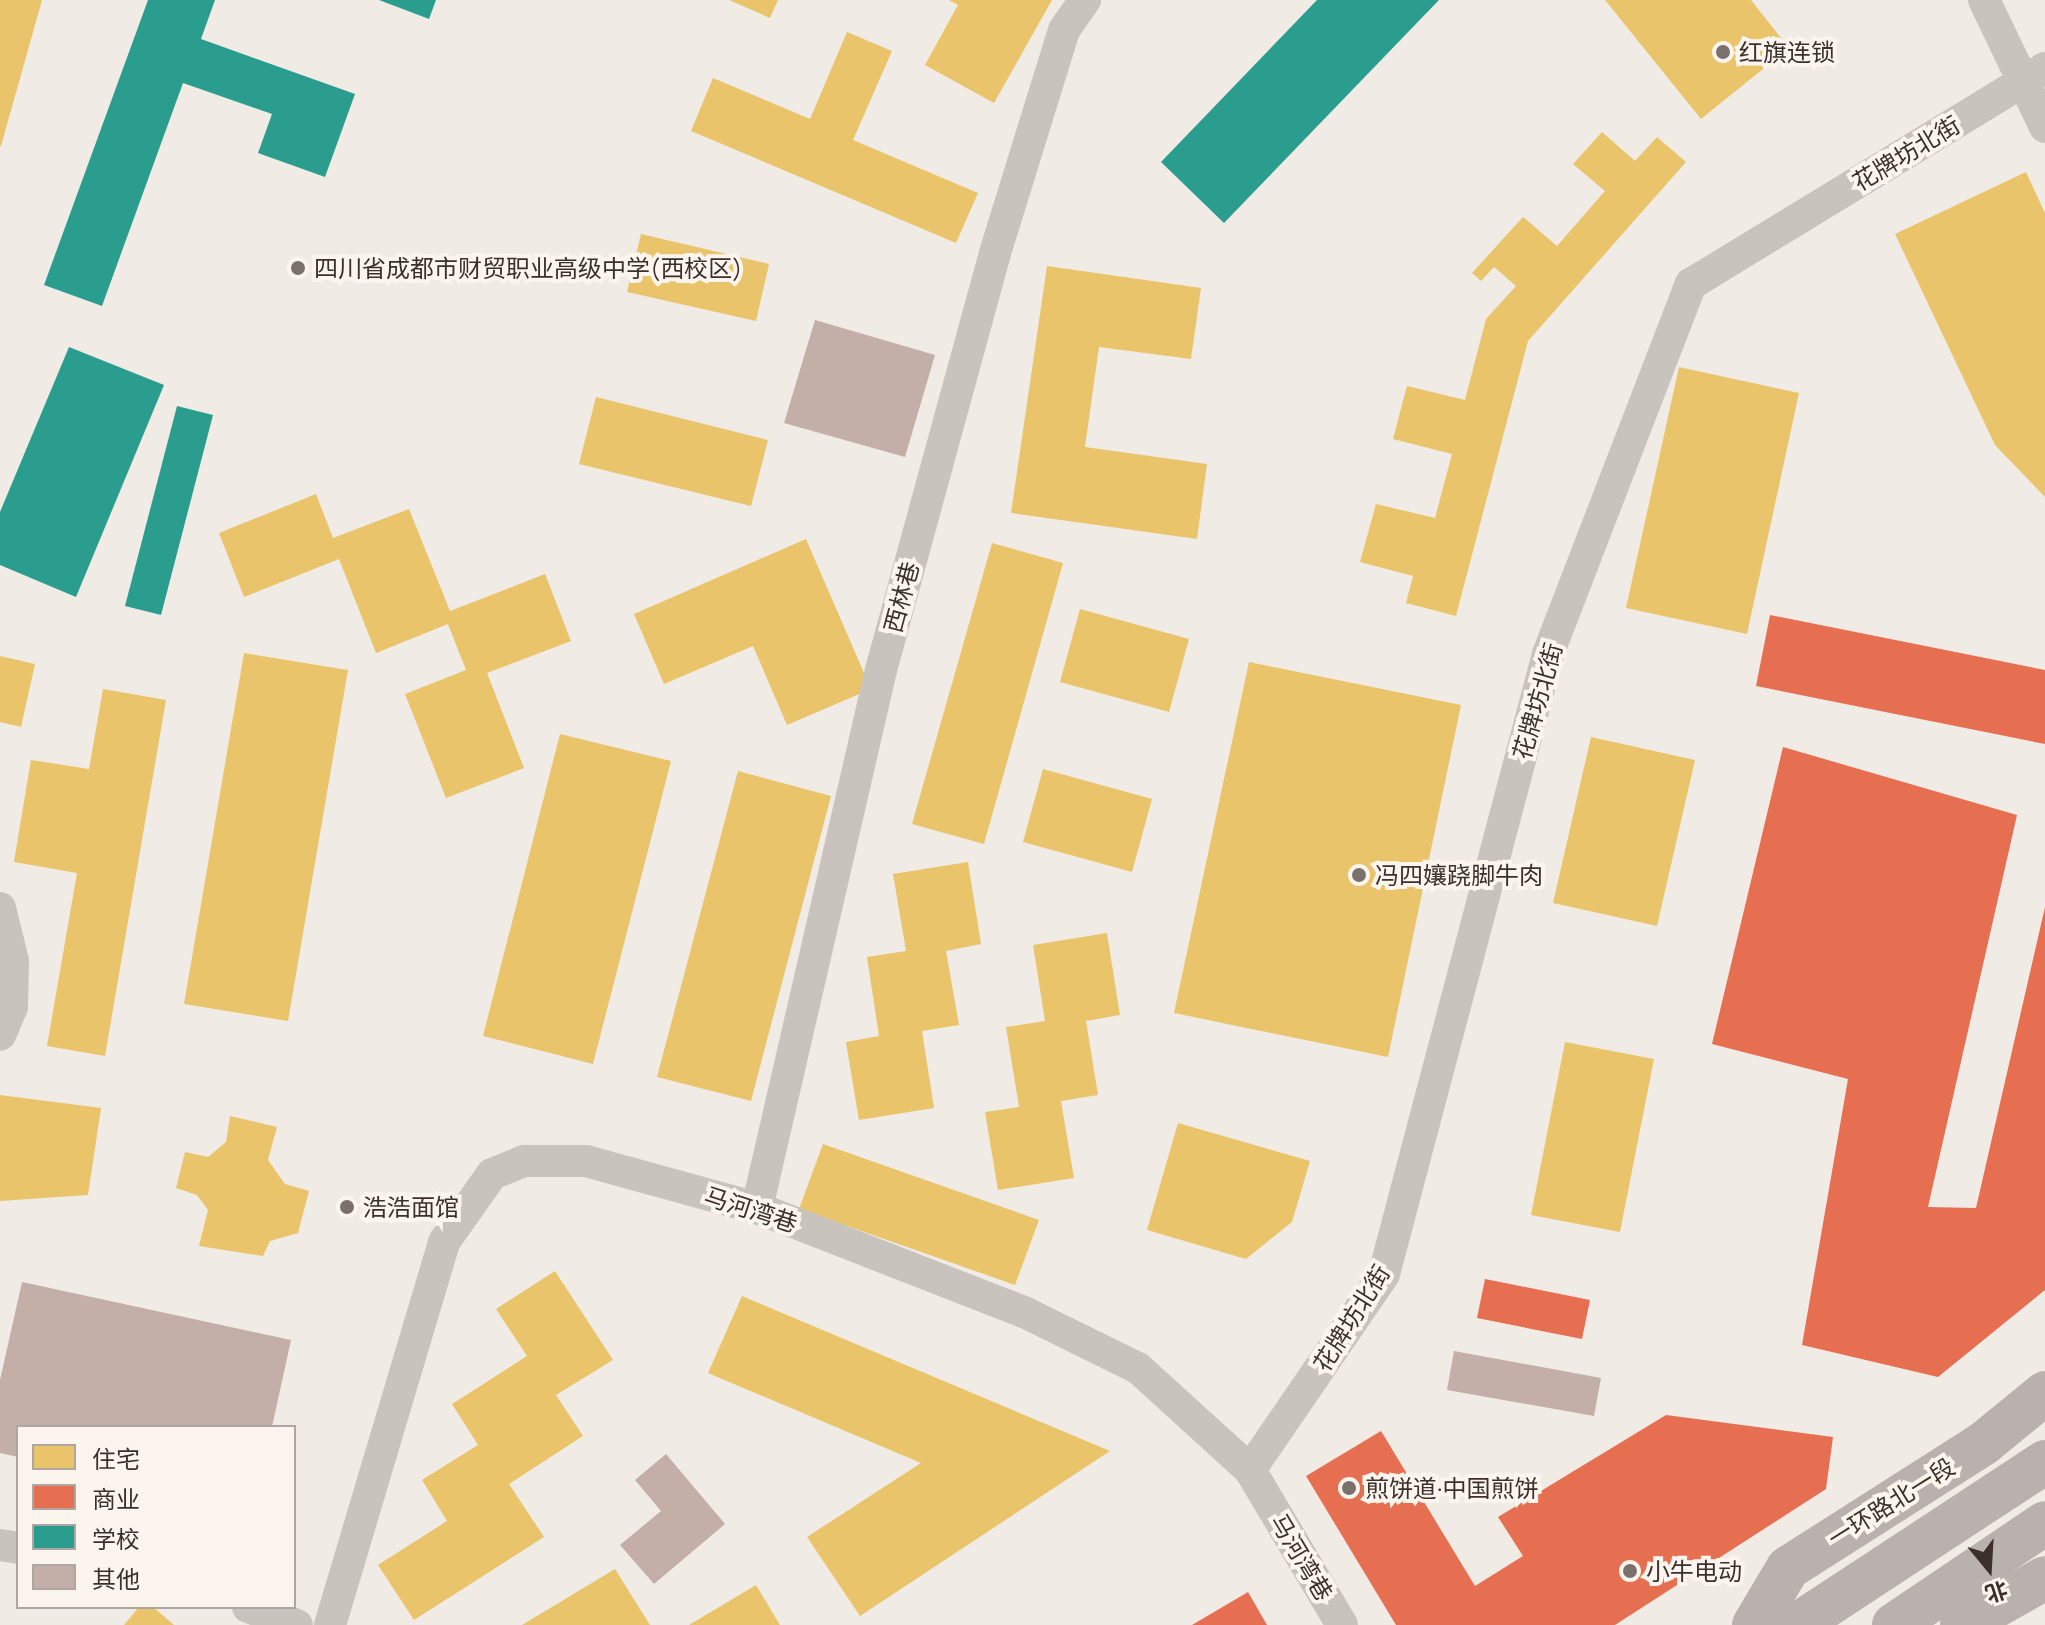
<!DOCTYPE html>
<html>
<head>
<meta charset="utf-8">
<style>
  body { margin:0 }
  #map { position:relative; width:2045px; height:1625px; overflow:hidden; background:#f0ebe5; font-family:Manrope,"Noto Sans SC",sans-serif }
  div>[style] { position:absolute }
  .homes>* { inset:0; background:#e9c46a }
  .shops>* { inset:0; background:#e76f51 }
  .schools>* { inset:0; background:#2a9d8f }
  .building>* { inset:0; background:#c3afa7 }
  .minor>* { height:32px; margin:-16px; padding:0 16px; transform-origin:16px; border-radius:16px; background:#c9c3be }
  .primary>* { height:44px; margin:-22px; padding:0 22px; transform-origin:22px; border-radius:22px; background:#b8b1ad }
  .dots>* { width:22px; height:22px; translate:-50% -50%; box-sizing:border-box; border:4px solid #fbf5ee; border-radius:50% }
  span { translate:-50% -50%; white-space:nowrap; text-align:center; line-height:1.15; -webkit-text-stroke:8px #fbf5ee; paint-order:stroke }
  .poi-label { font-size:24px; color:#3b302b }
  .left { translate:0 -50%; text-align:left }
  .street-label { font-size:24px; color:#3b302b }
  .legend { position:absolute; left:16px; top:1425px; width:280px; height:184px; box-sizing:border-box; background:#fbf5ee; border:2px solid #aea6a0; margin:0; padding:10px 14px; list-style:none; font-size:24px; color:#3b302b }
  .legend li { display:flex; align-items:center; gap:16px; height:40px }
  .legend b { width:40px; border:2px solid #aea6a0 }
  .north { position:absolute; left:1949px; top:1529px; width:80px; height:80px; -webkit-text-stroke:6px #fbf5ee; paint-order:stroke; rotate:162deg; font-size:22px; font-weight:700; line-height:32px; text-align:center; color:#3b302b }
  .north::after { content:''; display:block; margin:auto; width:28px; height:36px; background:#3b302b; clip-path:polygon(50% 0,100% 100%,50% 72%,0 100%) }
</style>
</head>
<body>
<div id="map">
  <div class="homes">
    <i style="clip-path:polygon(0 0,42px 0,1px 146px,0 146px)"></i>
    <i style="clip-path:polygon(729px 0,778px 0,770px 18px)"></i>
    <i style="clip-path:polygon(949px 0,1052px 0,994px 103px,925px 65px,958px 5px)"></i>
    <i style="clip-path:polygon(1605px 0,1751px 0,1789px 48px,1701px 119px)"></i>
    <i style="clip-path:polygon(847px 32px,892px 51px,853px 140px,978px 193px,956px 243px,691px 131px,713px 78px,810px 119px)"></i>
    <i style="clip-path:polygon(1602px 132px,1635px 161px,1657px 137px,1686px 162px,1528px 341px,1456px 616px,1406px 603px,1413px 576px,1360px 562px,1376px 504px,1435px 518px,1452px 454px,1393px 439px,1407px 386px,1465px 400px,1486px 319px,1516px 286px,1494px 267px,1481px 281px,1472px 273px,1523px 217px,1557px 246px,1605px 191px,1573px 164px)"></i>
    <i style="clip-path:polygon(2026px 172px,2045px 213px,2045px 497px,1995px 445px,1895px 234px)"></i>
    <i style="clip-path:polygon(641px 234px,769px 264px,756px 321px,627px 292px)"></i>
    <i style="clip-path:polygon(1047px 266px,1201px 288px,1191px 359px,1099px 347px,1085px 447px,1207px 464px,1197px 539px,1011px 513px)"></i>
    <i style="clip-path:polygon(1679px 367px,1799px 393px,1747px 634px,1626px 608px)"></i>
    <i style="clip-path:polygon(596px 397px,768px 440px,751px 506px,579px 464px)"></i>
    <i style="clip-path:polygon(316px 494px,333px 538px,409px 509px,450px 611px,545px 574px,571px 641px,487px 673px,524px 768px,446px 798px,405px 694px,466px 670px,448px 624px,376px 653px,339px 559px,244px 597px,219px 533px)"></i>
    <i style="clip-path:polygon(806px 539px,871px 689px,787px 725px,753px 646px,664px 684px,634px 614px)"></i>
    <i style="clip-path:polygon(992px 543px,1063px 563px,984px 844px,912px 824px)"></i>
    <i style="clip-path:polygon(1080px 609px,1189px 639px,1169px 712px,1060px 682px)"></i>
    <i style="clip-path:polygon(244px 653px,348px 670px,288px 1021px,184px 1004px)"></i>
    <i style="clip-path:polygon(0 656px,35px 664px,21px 727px,0 722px)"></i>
    <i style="clip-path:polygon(1249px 662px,1461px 705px,1388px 1057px,1174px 1013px)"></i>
    <i style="clip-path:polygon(103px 689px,166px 700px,105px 1056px,47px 1046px,77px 873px,14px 862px,31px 760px,89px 769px)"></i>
    <i style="clip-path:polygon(560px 734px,671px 761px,593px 1064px,483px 1036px)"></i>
    <i style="clip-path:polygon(1591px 737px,1695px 760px,1657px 926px,1553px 903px)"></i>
    <i style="clip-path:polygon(1043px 769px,1152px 799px,1132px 872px,1023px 842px)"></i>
    <i style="clip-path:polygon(738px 771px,831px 796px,751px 1101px,657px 1077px)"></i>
    <i style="clip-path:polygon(968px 862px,981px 944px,946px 951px,959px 1025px,922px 1031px,934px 1108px,859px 1120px,846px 1042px,879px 1036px,867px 957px,906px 951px,893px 874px)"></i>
    <i style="clip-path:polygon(1107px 933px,1120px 1015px,1086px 1021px,1098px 1095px,1061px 1101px,1074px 1178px,998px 1190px,985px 1112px,1019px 1107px,1006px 1027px,1045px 1021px,1033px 945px)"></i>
    <i style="clip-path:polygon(1565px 1042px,1654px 1059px,1620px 1232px,1531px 1215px)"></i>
    <i style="clip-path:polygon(0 1095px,101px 1108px,88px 1195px,0 1201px)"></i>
    <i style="clip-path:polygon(230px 1116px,277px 1127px,268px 1160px,285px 1184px,309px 1191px,298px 1233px,270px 1241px,263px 1256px,199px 1246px,208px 1210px,197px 1195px,176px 1188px,185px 1152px,208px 1157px,226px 1142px)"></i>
    <i style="clip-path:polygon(1178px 1123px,1310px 1161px,1292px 1222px,1246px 1259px,1147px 1230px)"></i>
    <i style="clip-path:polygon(823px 1144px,1039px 1220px,1015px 1285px,799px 1209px)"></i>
    <i style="clip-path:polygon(555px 1271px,613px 1360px,556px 1395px,583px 1436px,509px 1484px,544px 1537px,414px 1620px,378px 1565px,447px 1521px,422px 1480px,478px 1445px,452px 1404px,527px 1356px,496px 1309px)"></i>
    <i style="clip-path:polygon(742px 1296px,1110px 1451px,860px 1616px,807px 1537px,921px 1463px,708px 1373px)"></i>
    <i style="clip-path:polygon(615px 1569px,650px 1625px,522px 1625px)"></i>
    <i style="clip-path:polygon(756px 1585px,780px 1625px,689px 1625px)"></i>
    <i style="clip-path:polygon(139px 1607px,153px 1607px,174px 1625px,124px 1625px)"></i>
  </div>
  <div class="shops">
    <i style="clip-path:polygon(1770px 615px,2045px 670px,2045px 744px,1756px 686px)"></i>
    <i style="clip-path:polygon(1783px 747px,2017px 815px,1928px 1207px,1976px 1208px,2045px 907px,2045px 1290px,1938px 1377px,1802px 1345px,1848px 1079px,1712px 1044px)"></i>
    <i style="clip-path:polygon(1485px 1279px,1590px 1300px,1582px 1339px,1477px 1318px)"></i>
    <i style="clip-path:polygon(1666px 1415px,1833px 1437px,1826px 1489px,1615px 1625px,1396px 1625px,1306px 1476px,1381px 1431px,1475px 1586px,1523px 1556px,1498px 1517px)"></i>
    <i style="clip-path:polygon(1248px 1592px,1267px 1625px,1192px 1625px)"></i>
  </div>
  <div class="schools">
    <i style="clip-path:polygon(148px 0,215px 0,201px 39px,355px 94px,325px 177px,258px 153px,272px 114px,183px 83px,102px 306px,44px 285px)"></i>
    <i style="clip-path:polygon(379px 0,436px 0,429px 19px)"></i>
    <i style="clip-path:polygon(1317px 0,1439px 0,1224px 223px,1161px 162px)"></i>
    <i style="clip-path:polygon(69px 347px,164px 385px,76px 597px,0 565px,0 512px)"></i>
    <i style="clip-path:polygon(177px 406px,213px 415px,161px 615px,125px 606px)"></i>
  </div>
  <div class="building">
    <i style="clip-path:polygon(815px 320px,935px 355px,905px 457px,784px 423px)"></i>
    <i style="clip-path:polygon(22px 1282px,291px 1340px,272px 1427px,18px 1427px,18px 1457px,0 1453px,0 1380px)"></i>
    <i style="clip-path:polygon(1454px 1351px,1601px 1378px,1594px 1416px,1447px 1390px)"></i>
    <i style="clip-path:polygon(666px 1454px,725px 1524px,654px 1584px,620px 1545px,661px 1511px,635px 1480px)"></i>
  </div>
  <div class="minor">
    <i style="left:1984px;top:0;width:141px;rotate:64.3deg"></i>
    <i style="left:0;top:908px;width:55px;rotate:76.2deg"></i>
    <i style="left:13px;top:961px;width:46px;rotate:91.2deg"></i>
    <i style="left:12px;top:1007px;width:30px;rotate:113deg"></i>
    <i style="left:757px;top:1208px;width:552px;rotate:-77.02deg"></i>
    <i style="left:881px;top:670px;width:432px;rotate:-74.7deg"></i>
    <i style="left:995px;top:253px;width:233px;rotate:-72.8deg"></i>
    <i style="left:1064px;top:30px;width:37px;rotate:-55deg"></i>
    <i style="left:1250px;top:1470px;width:237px;rotate:-55.6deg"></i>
    <i style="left:1384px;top:1274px;width:641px;rotate:-75.18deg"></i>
    <i style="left:1548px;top:654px;width:397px;rotate:-68.9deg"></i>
    <i style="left:1691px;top:284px;width:415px;rotate:-31.4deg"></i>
    <i style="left:0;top:1545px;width:18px;rotate:9deg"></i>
    <i style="left:248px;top:1607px;width:52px;rotate:20.2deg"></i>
    <i style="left:330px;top:1625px;width:400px;rotate:-73.4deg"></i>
    <i style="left:444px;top:1242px;width:83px;rotate:-54.8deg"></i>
    <i style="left:492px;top:1174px;width:35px;rotate:-22deg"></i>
    <i style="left:525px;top:1161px;width:61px"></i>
    <i style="left:586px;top:1161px;width:177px;rotate:15.4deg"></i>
    <i style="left:757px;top:1208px;width:287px;rotate:21.3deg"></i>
    <i style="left:1024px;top:1312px;width:127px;rotate:26.2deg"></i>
    <i style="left:1138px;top:1368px;width:151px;rotate:42.3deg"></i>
    <i style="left:1250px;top:1470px;width:180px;rotate:59.3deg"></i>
  </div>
  <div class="primary">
    <i style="left:1754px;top:1625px;width:66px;rotate:-59.2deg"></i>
    <i style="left:1788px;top:1568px;width:232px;rotate:-32.5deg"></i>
    <i style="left:1984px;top:1443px;width:79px;rotate:-39.3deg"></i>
    <i style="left:1797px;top:1625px;width:297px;rotate:-33.3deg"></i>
    <i style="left:1894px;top:1625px;width:182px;rotate:-34deg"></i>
    <i style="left:1962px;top:1625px;width:95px;rotate:-29.5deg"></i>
  </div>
  <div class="dots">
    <i style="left:1723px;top:52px;background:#7a716c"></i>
    <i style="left:298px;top:268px;background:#7a716c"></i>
    <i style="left:1359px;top:875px;background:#7a716c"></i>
    <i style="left:347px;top:1207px;background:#7a716c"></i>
    <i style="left:1349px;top:1488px;background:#7a716c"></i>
    <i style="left:1630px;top:1571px;background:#7a716c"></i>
  </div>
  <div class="poi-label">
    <span class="left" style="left:1739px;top:52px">红旗连锁</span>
    <span class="left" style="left:314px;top:268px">四川省成都市财贸职业高级中学(西校区)</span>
    <span class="left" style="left:1375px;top:875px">冯四孃跷脚牛肉</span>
    <span class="left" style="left:363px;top:1207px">浩浩面馆</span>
    <span class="left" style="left:1365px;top:1488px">煎饼道·中国煎饼</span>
    <span class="left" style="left:1646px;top:1571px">小牛电动</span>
  </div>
  <div class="street-label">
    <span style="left:1906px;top:153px;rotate:-31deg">花牌坊北街</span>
    <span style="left:901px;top:597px;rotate:-75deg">西林巷</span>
    <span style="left:1537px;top:701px;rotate:-74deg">花牌坊北街</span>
    <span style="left:751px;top:1209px;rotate:18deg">马河湾巷</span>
    <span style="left:1351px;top:1318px;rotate:-58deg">花牌坊北街</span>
    <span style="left:1891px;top:1502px;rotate:-32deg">一环路北一段</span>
    <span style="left:1302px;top:1557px;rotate:59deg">马河湾巷</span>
  </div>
  <ul class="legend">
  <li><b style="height:22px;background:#e9c46a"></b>住宅</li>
  <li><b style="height:22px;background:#e76f51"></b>商业</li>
  <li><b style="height:22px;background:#2a9d8f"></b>学校</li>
  <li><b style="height:22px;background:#c3afa7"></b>其他</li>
  </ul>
  <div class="north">北</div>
</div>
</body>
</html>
